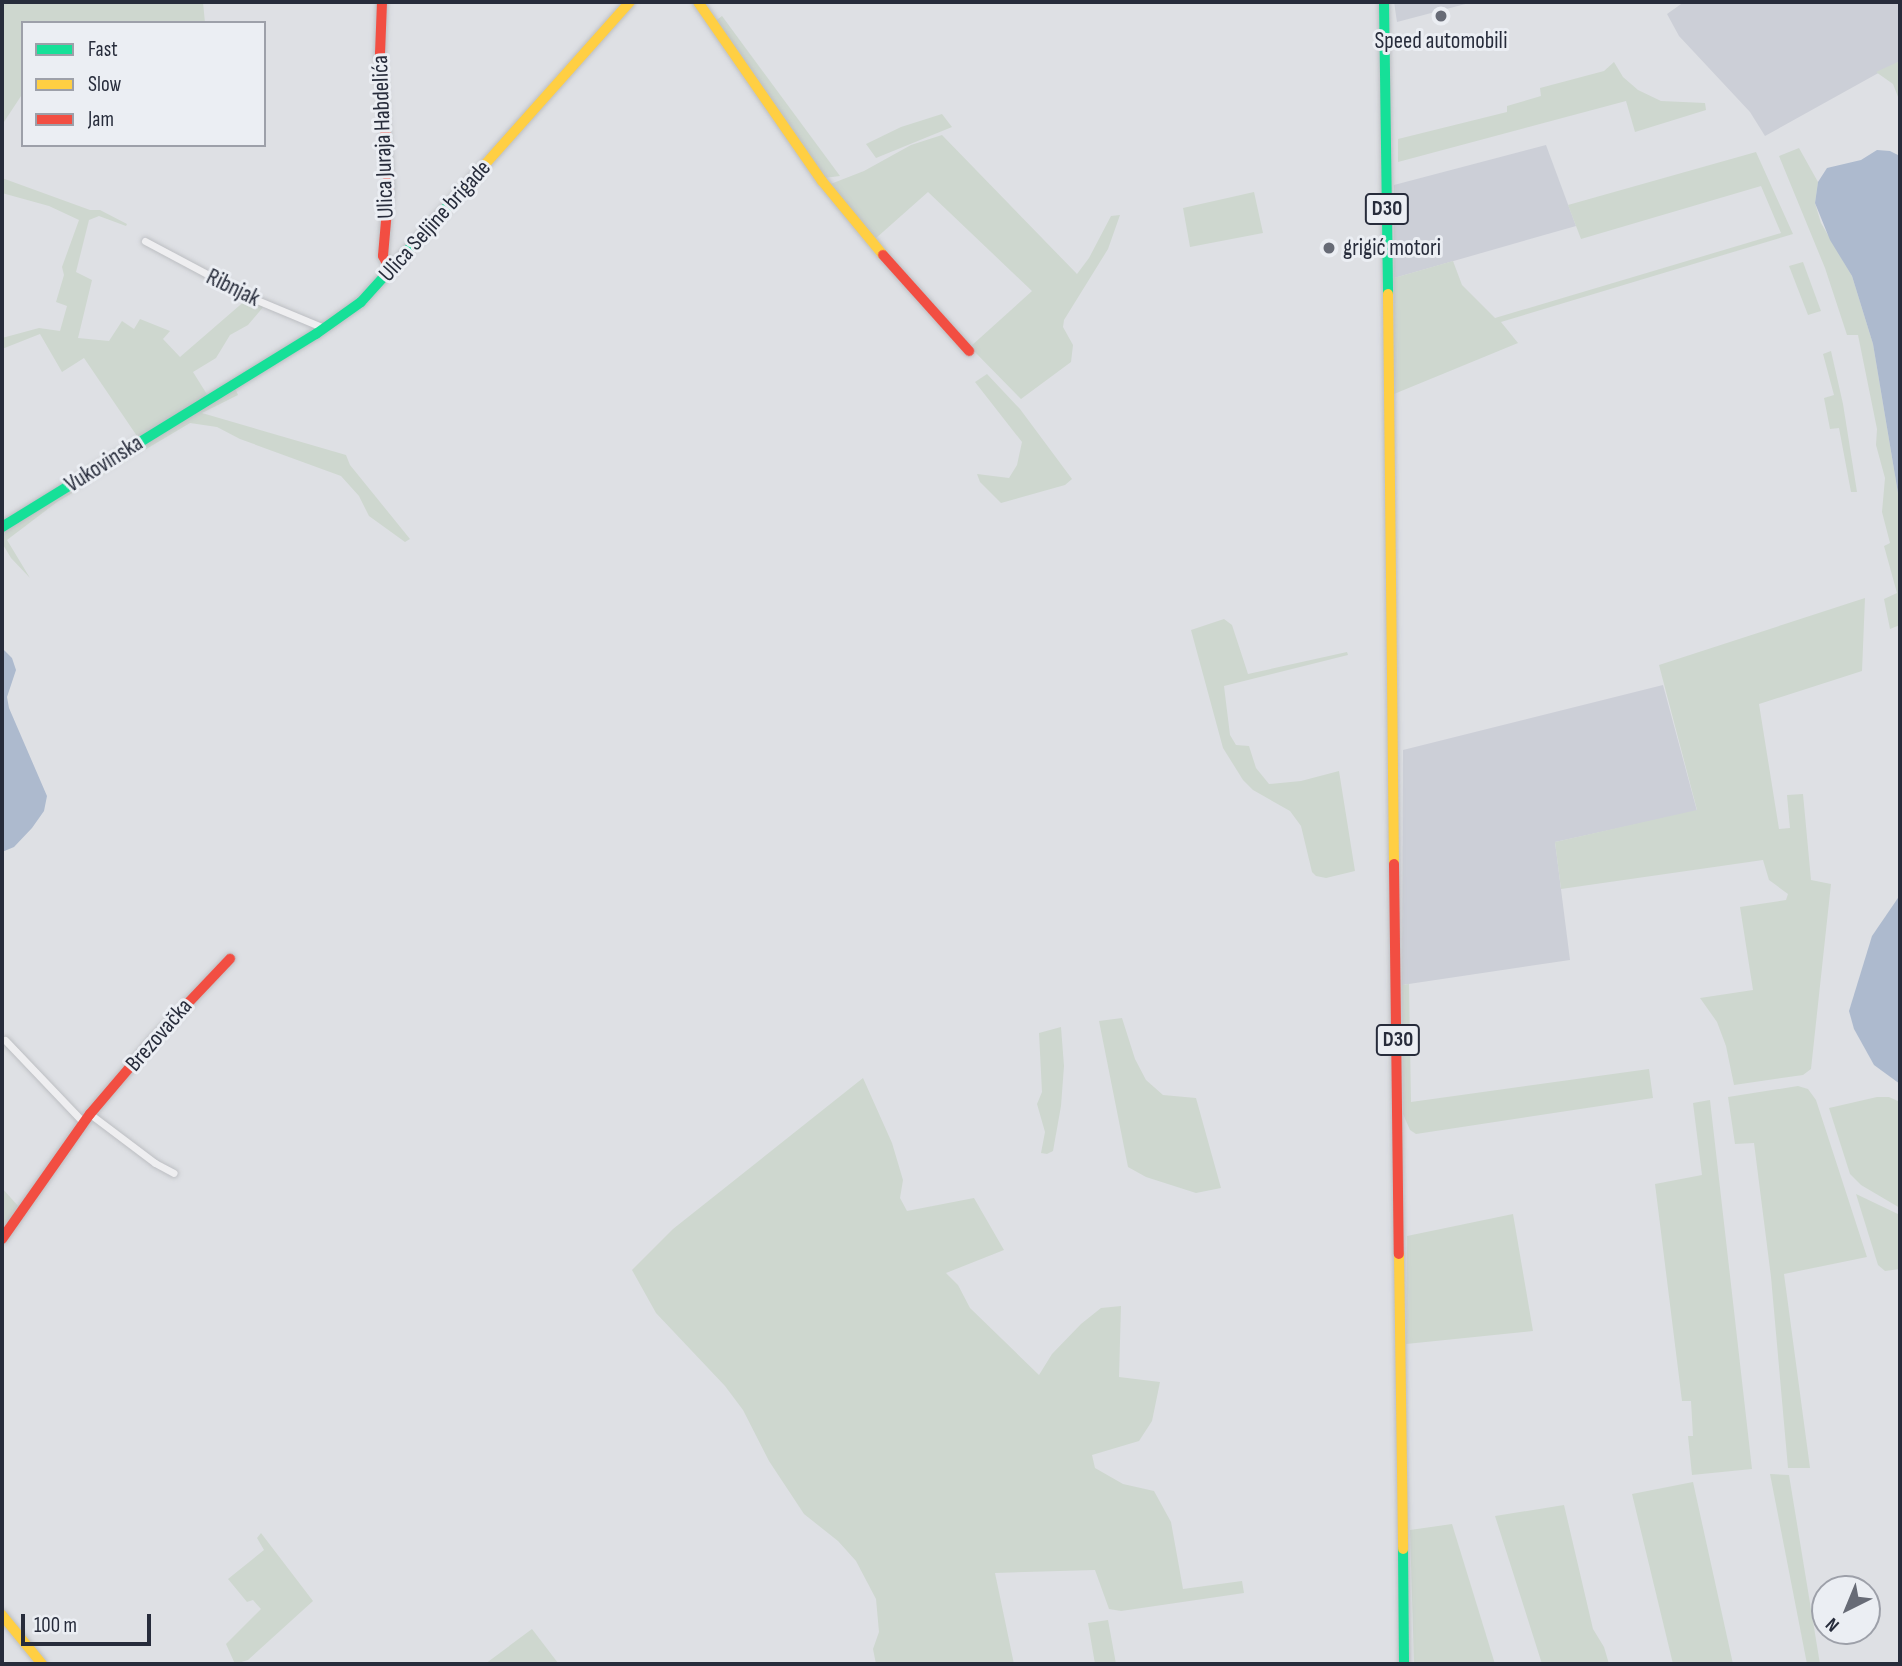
<!DOCTYPE html>
<html>
<head>
<meta charset="utf-8">
<style>
  body { margin:0 }
  #map { position:relative; width:1902px; height:1666px; overflow:hidden; background:#dee0e4; font-family:"Sofia Sans Condensed",sans-serif }
  div>[style] { position:absolute }
  .built>* { inset:0; background:#cccfd7 }
  .green>* { inset:0; background:#ced7cf }
  .water>* { inset:0; background:#adbace }
  .roads { filter:drop-shadow(0 0 2px #bcbec2) drop-shadow(0 0 2px #bcbec2) }
  .street>* { height:7px; margin:-3.5px; padding:0 3.5px; transform-origin:3.5px; border-radius:3.5px; background:#eeeef0 }
  .fast>* { height:10px; margin:-5px; padding:0 5px; transform-origin:5px; border-radius:5px; background:#16e098 }
  .slow>* { height:10px; margin:-5px; padding:0 5px; transform-origin:5px; border-radius:5px; background:#ffcf43 }
  .jam>* { height:10px; margin:-5px; padding:0 5px; transform-origin:5px; border-radius:5px; background:#f24e42 }
  .dots>* { width:19px; height:19px; translate:-50% -50%; box-sizing:border-box; border:4px solid #ebeef3; border-radius:50% }
  span { translate:-50% -50%; white-space:nowrap; text-align:center; line-height:1.15; -webkit-text-stroke:6px #ebeef3; paint-order:stroke }
  .shield-label span { padding:2px 5px; background:#ebeef3; border:2px solid; border-radius:5px; -webkit-text-stroke-width:0 }
  .shield-label { font-size:21px; color:#272c3b; font-weight:700 }
  .poi-label { font-size:23px; color:#272c3b }
  .left { translate:0 -50%; text-align:left }
  .street-label { font-size:23px; color:#272c3b }
  .frame { position:absolute; inset:0; border:4px solid #272c3b; pointer-events:none }
  .legend { position:absolute; left:21px; top:21px; width:245px; height:126px; box-sizing:border-box; background:#ebeef3; border:2px solid #9da0a9; margin:0; padding:9px 12px; list-style:none; font-size:21px; color:#272c3b }
  .legend li { display:flex; align-items:center; gap:14px; height:35px }
  .legend b { width:35px; border:2px solid #9da0a9 }
  .north { position:absolute; left:1811px; top:1575px; width:70px; height:70px; box-sizing:border-box; background:#ebeef3; border:2px solid #9da0a9; border-radius:50%; rotate:223deg; font-size:19px; font-weight:700; line-height:28px; text-align:center; color:#272c3b }
  .north::after { content:''; display:block; margin:auto; width:24px; height:32px; background:#676b76; clip-path:polygon(50% 0,100% 100%,50% 72%,0 100%) }
  .scale { position:absolute; left:21px; top:1614px; width:130px; height:32px; box-sizing:border-box; border:4px solid #272c3b; border-top:0; padding-left:9px; font-size:21px; line-height:24px; white-space:nowrap; color:#272c3b; -webkit-text-stroke:5px #ebeef3; paint-order:stroke }
</style>
</head>
<body>
<div id="map">
  <div class="built">
    <i style="clip-path:polygon(1394px 2px,1473px 2px,1397px 22px)"></i>
    <i style="clip-path:polygon(1684px 2px,1900px 2px,1900px 61px,1765px 136px,1750px 112px,1679px 36px,1667px 14px)"></i>
    <i style="clip-path:polygon(1546px 145px,1576px 226px,1394px 278px,1394px 185px)"></i>
    <i style="clip-path:polygon(1663px 685px,1697px 811px,1555px 842px,1570px 960px,1402px 985px,1403px 750px)"></i>
  </div>
  <div class="green">
    <i style="clip-path:polygon(2px 2px,203px 2px,205px 23px,23px 23px,23px 93px,2px 125px)"></i>
    <i style="clip-path:polygon(722px 16px,840px 176px,824px 178px,714px 22px)"></i>
    <i style="clip-path:polygon(1900px 61px,1900px 102px,1893px 84px,1876px 72px)"></i>
    <i style="clip-path:polygon(1614px 62px,1623px 77px,1638px 90px,1661px 101px,1705px 103px,1706px 110px,1635px 132px,1626px 101px,1398px 162px,1398px 139px,1507px 112px,1507px 106px,1541px 96px,1540px 88px,1604px 71px)"></i>
    <i style="clip-path:polygon(942px 114px,952px 127px,876px 158px,866px 144px,901px 127px)"></i>
    <i style="clip-path:polygon(942px 135px,1077px 274px,1089px 258px,1111px 216px,1120px 215px,1108px 249px,1064px 320px,1063px 327px,1073px 345px,1071px 362px,1021px 399px,970px 347px,1032px 291px,928px 192px,875px 239px,828px 185px,864px 171px,911px 145px)"></i>
    <i style="clip-path:polygon(1799px 148px,1818px 182px,1815px 203px,1821px 223px,1852px 276px,1873px 344px,1900px 505px,1900px 625px,1890px 629px,1884px 599px,1897px 593px,1884px 546px,1890px 543px,1882px 512px,1885px 478px,1876px 445px,1877px 429px,1858px 335px,1847px 335px,1825px 268px,1779px 156px)"></i>
    <i style="clip-path:polygon(1756px 152px,1793px 234px,1501px 322px,1518px 343px,1394px 394px,1394px 278px,1453px 261px,1462px 285px,1495px 318px,1781px 233px,1761px 186px,1581px 239px,1568px 205px)"></i>
    <i style="clip-path:polygon(2px 178px,90px 210px,100px 210px,127px 224px,126px 226px,99px 216px,89px 220px,76px 272px,92px 280px,78px 338px,109px 341px,122px 321px,134px 329px,140px 319px,170px 331px,163px 339px,180px 357px,247px 299px,264px 306px,248px 325px,230px 335px,216px 358px,193px 372px,208px 396px,139px 439px,84px 358px,62px 372px,40px 334px,2px 349px,2px 338px,39px 328px,60px 331px,67px 306px,56px 302px,64px 275px,62px 267px,79px 220px,49px 206px,2px 193px)"></i>
    <i style="clip-path:polygon(1254px 192px,1263px 233px,1190px 247px,1183px 208px)"></i>
    <i style="clip-path:polygon(1803px 262px,1821px 311px,1808px 315px,1789px 266px)"></i>
    <i style="clip-path:polygon(1831px 351px,1843px 404px,1857px 492px,1851px 492px,1839px 428px,1830px 429px,1824px 398px,1834px 395px,1823px 354px)"></i>
    <i style="clip-path:polygon(987px 374px,1020px 409px,1072px 479px,1065px 485px,1001px 503px,980px 482px,977px 474px,1009px 478px,1017px 465px,1022px 442px,975px 382px)"></i>
    <i style="clip-path:polygon(235px 388px,238px 395px,202px 413px,346px 455px,350px 465px,410px 539px,405px 542px,369px 516px,359px 496px,341px 476px,240px 439px,217px 427px,190px 423px,57px 502px,7px 540px,30px 578px,11px 558px,2px 543px,5px 531px)"></i>
    <i style="clip-path:polygon(1865px 598px,1862px 671px,1759px 704px,1779px 829px,1790px 828px,1787px 795px,1803px 794px,1811px 880px,1831px 884px,1811px 1069px,1803px 1075px,1734px 1085px,1726px 1046px,1717px 1022px,1700px 998px,1753px 990px,1740px 907px,1786px 900px,1788px 894px,1769px 880px,1763px 860px,1561px 889px,1555px 842px,1697px 810px,1659px 665px)"></i>
    <i style="clip-path:polygon(1224px 619px,1232px 625px,1248px 674px,1347px 652px,1348px 655px,1224px 686px,1230px 735px,1236px 745px,1249px 746px,1256px 768px,1269px 784px,1301px 781px,1339px 771px,1355px 871px,1326px 878px,1316px 876px,1312px 872px,1301px 826px,1290px 811px,1253px 790px,1243px 780px,1223px 748px,1191px 630px)"></i>
    <i style="clip-path:polygon(1409px 984px,1411px 1102px,1649px 1069px,1653px 1098px,1416px 1134px,1410px 1130px,1403px 1114px,1402px 985px)"></i>
    <i style="clip-path:polygon(1122px 1018px,1135px 1059px,1146px 1080px,1163px 1095px,1196px 1098px,1221px 1188px,1196px 1193px,1146px 1177px,1128px 1167px,1099px 1021px)"></i>
    <i style="clip-path:polygon(1061px 1027px,1064px 1066px,1061px 1106px,1053px 1151px,1047px 1154px,1041px 1153px,1045px 1132px,1037px 1104px,1042px 1092px,1039px 1033px)"></i>
    <i style="clip-path:polygon(863px 1078px,892px 1143px,903px 1180px,900px 1198px,907px 1211px,974px 1198px,1004px 1250px,946px 1273px,958px 1285px,970px 1308px,1039px 1375px,1052px 1354px,1081px 1324px,1101px 1308px,1121px 1306px,1119px 1377px,1160px 1382px,1152px 1421px,1139px 1441px,1092px 1455px,1095px 1468px,1123px 1484px,1154px 1491px,1171px 1522px,1183px 1589px,1242px 1581px,1244px 1593px,1121px 1611px,1109px 1609px,1095px 1570px,995px 1573px,1014px 1664px,876px 1664px,873px 1649px,879px 1632px,876px 1599px,856px 1561px,838px 1541px,804px 1514px,769px 1461px,743px 1410px,725px 1386px,656px 1313px,632px 1270px,673px 1229px)"></i>
    <i style="clip-path:polygon(1798px 1086px,1808px 1089px,1816px 1100px,1867px 1257px,1784px 1274px,1810px 1468px,1788px 1468px,1771px 1277px,1754px 1143px,1735px 1144px,1728px 1097px)"></i>
    <i style="clip-path:polygon(1877px 1097px,1889px 1097px,1900px 1102px,1900px 1208px,1861px 1185px,1850px 1174px,1829px 1108px)"></i>
    <i style="clip-path:polygon(1710px 1100px,1752px 1469px,1692px 1475px,1688px 1436px,1693px 1436px,1691px 1401px,1682px 1401px,1655px 1184px,1702px 1175px,1693px 1103px)"></i>
    <i style="clip-path:polygon(2px 1188px,19px 1207px,2px 1231px)"></i>
    <i style="clip-path:polygon(1856px 1194px,1900px 1215px,1900px 1269px,1885px 1271px,1878px 1265px)"></i>
    <i style="clip-path:polygon(1513px 1214px,1533px 1331px,1406px 1344px,1407px 1236px)"></i>
    <i style="clip-path:polygon(1770px 1474px,1789px 1475px,1820px 1664px,1807px 1664px)"></i>
    <i style="clip-path:polygon(1693px 1482px,1733px 1664px,1673px 1664px,1632px 1494px)"></i>
    <i style="clip-path:polygon(1564px 1505px,1593px 1629px,1604px 1647px,1609px 1664px,1542px 1664px,1495px 1516px)"></i>
    <i style="clip-path:polygon(1452px 1524px,1495px 1664px,1414px 1664px,1410px 1530px)"></i>
    <i style="clip-path:polygon(261px 1533px,313px 1601px,248px 1660px,235px 1664px,226px 1644px,261px 1609px,253px 1600px,247px 1602px,228px 1579px,264px 1550px,257px 1538px)"></i>
    <i style="clip-path:polygon(1108px 1620px,1116px 1664px,1095px 1664px,1088px 1623px)"></i>
    <i style="clip-path:polygon(532px 1629px,558px 1663px,485px 1664px)"></i>
  </div>
  <div class="water">
    <i style="clip-path:polygon(1877px 150px,1890px 151px,1900px 156px,1900px 505px,1873px 344px,1852px 276px,1830px 240px,1815px 203px,1818px 182px,1827px 168px,1861px 160px)"></i>
    <i style="clip-path:polygon(2px 648px,12px 658px,16px 670px,7px 697px,9px 708px,47px 796px,44px 811px,32px 828px,14px 847px,2px 852px)"></i>
    <i style="clip-path:polygon(1900px 895px,1900px 1084px,1874px 1065px,1854px 1029px,1849px 1011px,1872px 936px)"></i>
  </div>
  <div class="roads">
    <div class="street">
      <i style="left:145px;top:241px;width:121px;rotate:28deg"></i>
      <i style="left:252px;top:298px;width:78px;rotate:22.6deg"></i>
      <i style="left:5px;top:1040px;width:115px;rotate:46.4deg"></i>
      <i style="left:90px;top:1114px;width:81px;rotate:37deg"></i>
      <i style="left:155px;top:1163px;width:21px;rotate:28deg"></i>
    </div>
    <div class="fast">
      <i style="left:1384px;top:2px;width:292px;rotate:89.2deg"></i>
      <i style="left:2px;top:527px;width:369px;rotate:-31.6deg"></i>
      <i style="left:316px;top:334px;width:55px;rotate:-35.4deg"></i>
      <i style="left:361px;top:302px;width:154px;rotate:-47.9deg"></i>
      <i style="left:1403px;top:1549px;width:115px;rotate:89.5deg"></i>
    </div>
    <div class="slow">
      <i style="left:698px;top:2px;width:218px;rotate:55.3deg"></i>
      <i style="left:822px;top:181px;width:96px;rotate:50.5deg"></i>
      <i style="left:464px;top:188px;width:249px;rotate:-48.3deg"></i>
      <i style="left:1388px;top:294px;width:570px;rotate:89.4deg"></i>
      <i style="left:1399px;top:1254px;width:295px;rotate:89.2deg"></i>
      <i style="left:2px;top:1615px;width:63px;rotate:50.8deg"></i>
    </div>
    <div class="jam">
      <i style="left:382px;top:2px;width:51px;rotate:92.2deg"></i>
      <i style="left:380px;top:53px;width:134px;rotate:86.2deg"></i>
      <i style="left:389px;top:187px;width:69px;rotate:95deg"></i>
      <i style="left:383px;top:256px;width:17px;rotate:62deg"></i>
      <i style="left:883px;top:255px;width:129px;rotate:48.1deg"></i>
      <i style="left:1394px;top:864px;width:390px;rotate:89.3deg"></i>
      <i style="left:2px;top:1239px;width:153px;rotate:-54.9deg"></i>
      <i style="left:90px;top:1114px;width:97px;rotate:-49.6deg"></i>
      <i style="left:153px;top:1040px;width:112px;rotate:-46.5deg"></i>
    </div>
  </div>
  <div class="dots">
    <i style="left:1441px;top:16px;background:#676b76"></i>
    <i style="left:1329px;top:248px;background:#676b76"></i>
  </div>
  <div class="shield-label">
    <span style="left:1387px;top:209px">D30</span>
    <span style="left:1398px;top:1040px">D30</span>
  </div>
  <div class="poi-label">
    <span style="left:1441px;top:41px">Speed automobili</span>
    <span class="left" style="left:1343px;top:248px">grigić motori</span>
  </div>
  <div class="street-label">
    <span style="left:383px;top:137px;rotate:-92deg">Ulica Juraja Habdelića</span>
    <span style="left:435px;top:221px;rotate:-48deg">Ulica Seljine brigade</span>
    <span style="left:233px;top:288px;rotate:26deg">Ribnjak</span>
    <span style="left:104px;top:464px;rotate:-32deg">Vukovinska</span>
    <span style="left:159px;top:1035px;rotate:-49deg">Brezovačka</span>
  </div>
  <div class="frame"></div>
  <ul class="legend">
  <li><b style="height:9px;background:#16e098"></b>Fast</li>
  <li><b style="height:9px;background:#ffcf43"></b>Slow</li>
  <li><b style="height:9px;background:#f24e42"></b>Jam</li>
  </ul>
  <div class="north">N</div>
  <div class="scale">100 m</div>
</div>
</body>
</html>
